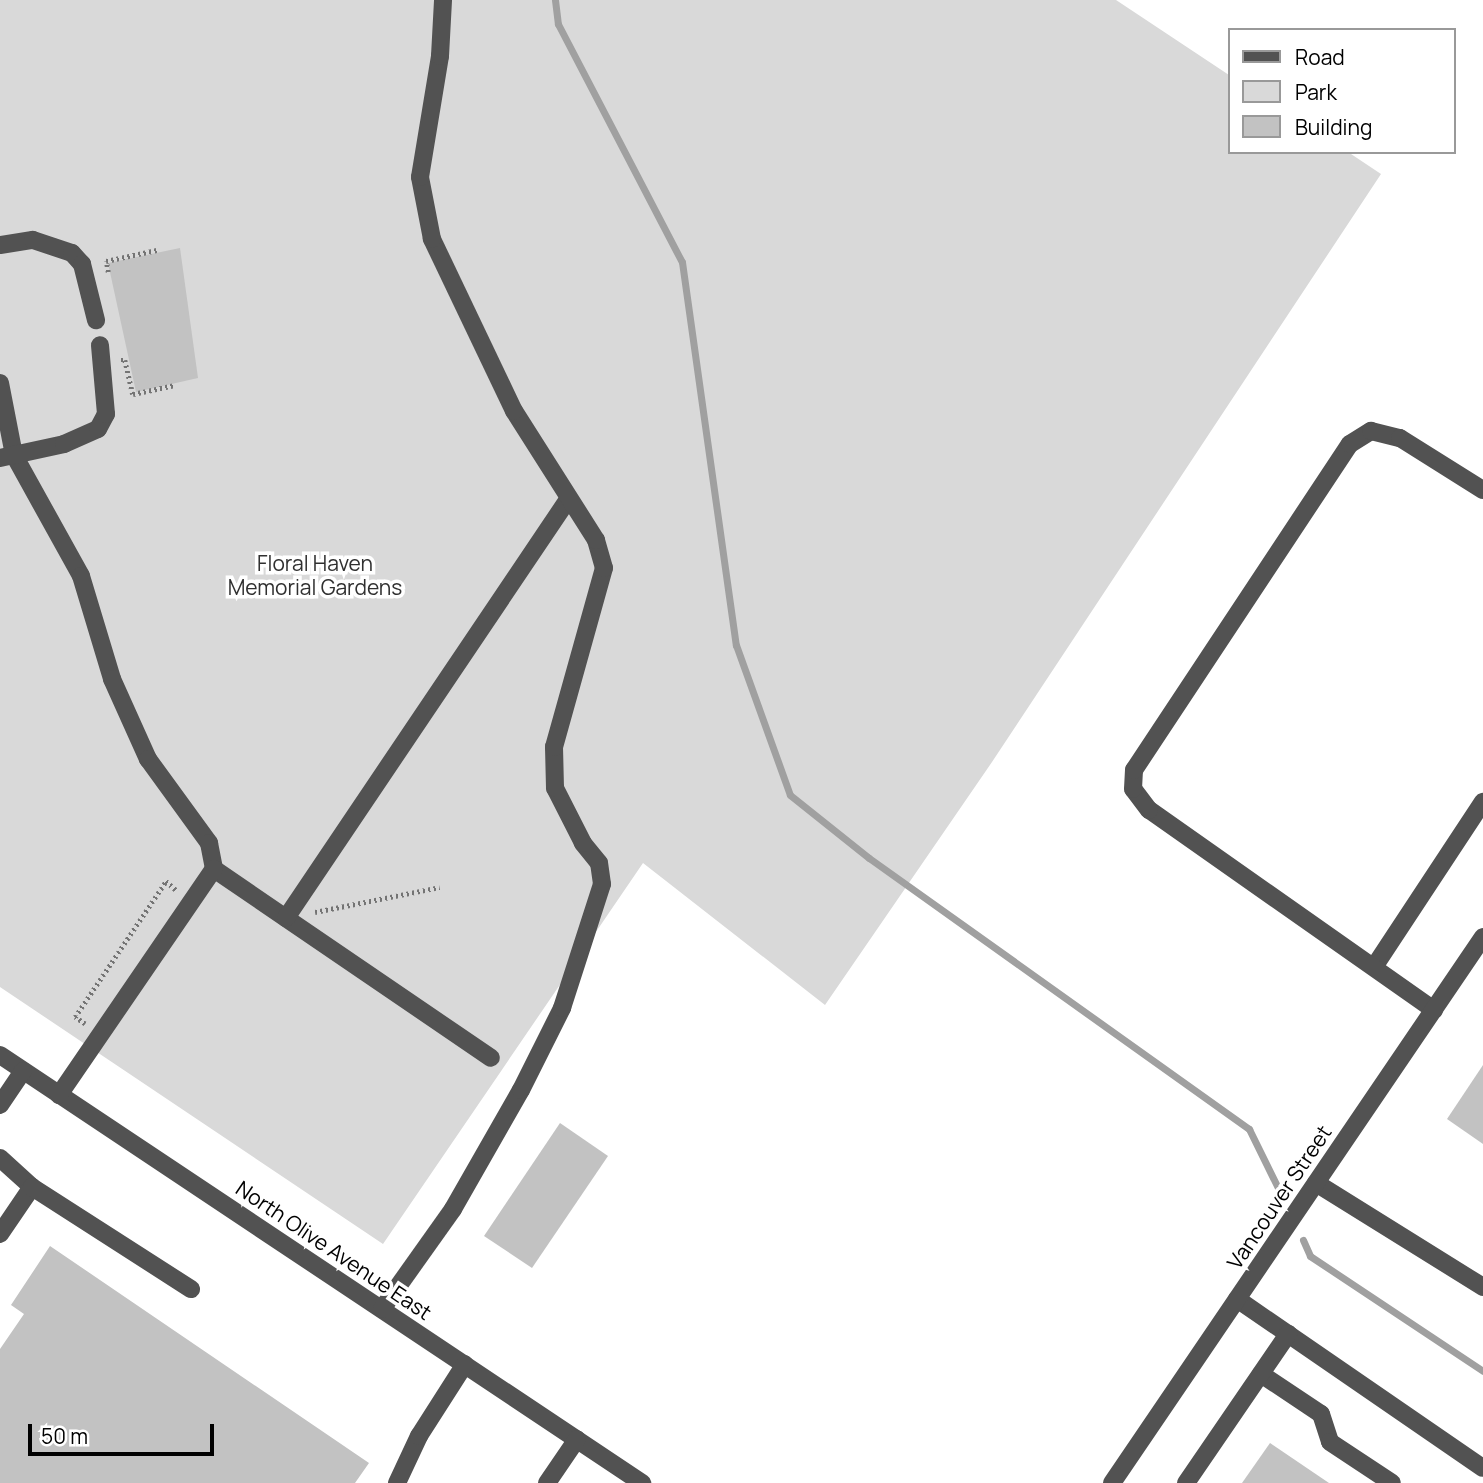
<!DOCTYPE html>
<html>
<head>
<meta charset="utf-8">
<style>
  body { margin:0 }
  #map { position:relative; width:1483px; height:1483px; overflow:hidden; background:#fff; font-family:Manrope,sans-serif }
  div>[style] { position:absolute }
  .green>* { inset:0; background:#d9d9d9 }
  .stream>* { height:7px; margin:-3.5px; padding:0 3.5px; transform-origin:3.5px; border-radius:3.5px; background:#a0a0a0 }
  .building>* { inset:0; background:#c2c2c2 }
  .path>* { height:4.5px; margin-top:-2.25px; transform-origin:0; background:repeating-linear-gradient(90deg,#747474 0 2px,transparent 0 5.5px) }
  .minor>* { height:18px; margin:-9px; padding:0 9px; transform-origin:9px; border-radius:9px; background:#525252 }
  span { translate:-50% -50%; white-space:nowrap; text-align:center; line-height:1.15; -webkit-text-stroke:7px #fff; paint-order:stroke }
  .park-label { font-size:21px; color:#303030 }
  .street-label { font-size:21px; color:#000 }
  .legend { position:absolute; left:1228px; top:28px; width:228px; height:126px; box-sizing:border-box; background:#fff; border:2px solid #999; margin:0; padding:9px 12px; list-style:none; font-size:21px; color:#000 }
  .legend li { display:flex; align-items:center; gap:14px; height:35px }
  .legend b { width:35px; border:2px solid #999 }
  .scale { position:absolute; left:28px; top:1424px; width:186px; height:32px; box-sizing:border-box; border:4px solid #000; border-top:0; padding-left:9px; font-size:21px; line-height:24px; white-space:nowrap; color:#000; -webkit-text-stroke:5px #fff; paint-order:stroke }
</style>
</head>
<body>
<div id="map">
  <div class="green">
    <i style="clip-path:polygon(0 0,1116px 0,1229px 75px,1229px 152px,1348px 152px,1381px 174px,992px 762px,825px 1005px,643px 863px,383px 1244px,0 987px)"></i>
  </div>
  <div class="stream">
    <i style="left:555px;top:0;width:24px;rotate:83deg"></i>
    <i style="left:558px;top:24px;width:268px;rotate:62.5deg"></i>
    <i style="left:682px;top:262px;width:387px;rotate:82deg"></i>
    <i style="left:736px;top:645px;width:159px;rotate:70.2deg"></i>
    <i style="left:790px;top:795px;width:101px;rotate:38.6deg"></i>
    <i style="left:869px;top:858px;width:467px;rotate:35.5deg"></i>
    <i style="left:1249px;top:1129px;width:75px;rotate:63.8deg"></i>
    <i style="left:1303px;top:1240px;width:17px;rotate:66deg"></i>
    <i style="left:1310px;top:1256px;width:208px;rotate:33.6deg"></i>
  </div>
  <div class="building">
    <i style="clip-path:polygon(180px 248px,198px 378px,136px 392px,108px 263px)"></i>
    <i style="clip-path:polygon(1483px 1065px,1483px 1144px,1447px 1119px)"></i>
    <i style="clip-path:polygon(560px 1123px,608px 1156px,532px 1268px,484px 1236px)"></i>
    <i style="clip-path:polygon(50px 1246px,369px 1463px,355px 1483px,0 1483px,0 1349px,24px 1314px,11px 1305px)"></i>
    <i style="clip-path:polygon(1270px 1443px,1329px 1483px,1242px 1483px)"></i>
  </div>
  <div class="path">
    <i style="left:108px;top:272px;width:11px;rotate:-100deg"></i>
    <i style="left:106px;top:261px;width:52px;rotate:-12.2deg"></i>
    <i style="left:121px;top:360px;width:4px"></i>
    <i style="left:125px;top:360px;width:35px;rotate:77deg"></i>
    <i style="left:133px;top:394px;width:43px;rotate:-12.1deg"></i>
    <i style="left:315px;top:912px;width:127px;rotate:-11.3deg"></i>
    <i style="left:85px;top:1024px;width:12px;rotate:-145deg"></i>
    <i style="left:75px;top:1017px;width:164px;rotate:-56.2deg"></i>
    <i style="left:166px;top:881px;width:15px;rotate:42deg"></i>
  </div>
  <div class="minor">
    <i style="left:0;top:245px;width:33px;rotate:-9deg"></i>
    <i style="left:33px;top:240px;width:41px;rotate:18.4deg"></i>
    <i style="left:72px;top:253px;width:15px;rotate:48deg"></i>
    <i style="left:82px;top:264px;width:58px;rotate:76deg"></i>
    <i style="left:0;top:383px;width:73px;rotate:79deg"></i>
    <i style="left:14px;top:455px;width:138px;rotate:61deg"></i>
    <i style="left:81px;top:576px;width:108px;rotate:73.2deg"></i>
    <i style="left:112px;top:679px;width:88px;rotate:65.8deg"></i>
    <i style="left:148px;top:759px;width:104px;rotate:54deg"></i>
    <i style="left:209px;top:843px;width:26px;rotate:79deg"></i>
    <i style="left:214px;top:869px;width:335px;rotate:34.3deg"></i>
    <i style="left:0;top:458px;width:66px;rotate:-12.3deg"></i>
    <i style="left:64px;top:444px;width:37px;rotate:-24deg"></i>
    <i style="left:98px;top:429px;width:17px;rotate:-62deg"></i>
    <i style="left:106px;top:414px;width:69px;rotate:-95deg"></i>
    <i style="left:286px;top:918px;width:503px;rotate:-56.03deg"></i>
    <i style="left:1374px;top:967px;width:198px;rotate:-56.6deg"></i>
    <i style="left:1434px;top:1010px;width:348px;rotate:-144.9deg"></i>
    <i style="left:1149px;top:810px;width:26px;rotate:-127deg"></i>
    <i style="left:1133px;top:789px;width:19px;rotate:-87deg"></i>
    <i style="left:1134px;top:770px;width:391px;rotate:-56.5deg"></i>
    <i style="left:1350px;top:444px;width:25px;rotate:-32deg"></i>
    <i style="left:1371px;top:431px;width:30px;rotate:14deg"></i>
    <i style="left:1400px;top:438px;width:98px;rotate:32.1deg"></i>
    <i style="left:0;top:1055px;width:772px;rotate:33.69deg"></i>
    <i style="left:59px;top:1095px;width:274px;rotate:-55.6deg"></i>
    <i style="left:0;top:1105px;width:41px;rotate:-55.9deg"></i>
    <i style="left:0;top:1158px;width:43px;rotate:42.2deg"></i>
    <i style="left:1316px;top:1183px;width:197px;rotate:31.9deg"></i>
    <i style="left:0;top:1234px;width:57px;rotate:-55.8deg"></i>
    <i style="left:32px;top:1187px;width:189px;rotate:32.7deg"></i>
    <i style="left:1237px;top:1299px;width:298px;rotate:34.5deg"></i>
    <i style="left:382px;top:1309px;width:123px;rotate:-54.6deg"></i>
    <i style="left:453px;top:1209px;width:137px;rotate:-60.3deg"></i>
    <i style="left:521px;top:1090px;width:92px;rotate:-63.4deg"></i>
    <i style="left:562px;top:1008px;width:130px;rotate:-72.1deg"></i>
    <i style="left:602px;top:884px;width:21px;rotate:-98deg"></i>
    <i style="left:599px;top:863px;width:26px;rotate:-129deg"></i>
    <i style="left:583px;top:843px;width:62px;rotate:-117deg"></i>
    <i style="left:555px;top:788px;width:41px;rotate:-91.4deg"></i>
    <i style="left:554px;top:747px;width:186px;rotate:-74.4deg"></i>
    <i style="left:604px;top:568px;width:29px;rotate:-106deg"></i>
    <i style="left:596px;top:540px;width:153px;rotate:-122.4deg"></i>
    <i style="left:514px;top:411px;width:191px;rotate:-115.5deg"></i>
    <i style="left:432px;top:239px;width:63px;rotate:-101deg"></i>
    <i style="left:420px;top:177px;width:123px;rotate:-80.6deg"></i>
    <i style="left:440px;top:56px;width:56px;rotate:-86.9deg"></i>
    <i style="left:1261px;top:1374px;width:72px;rotate:33.7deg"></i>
    <i style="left:1321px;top:1414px;width:29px;rotate:72deg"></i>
    <i style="left:1330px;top:1442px;width:74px;rotate:33.5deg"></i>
    <i style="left:397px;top:1483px;width:52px;rotate:-64.9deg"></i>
    <i style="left:419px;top:1436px;width:85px;rotate:-57.4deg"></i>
    <i style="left:547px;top:1483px;width:53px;rotate:-55.7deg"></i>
    <i style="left:1112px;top:1483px;width:660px;rotate:-55.8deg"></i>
    <i style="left:1186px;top:1483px;width:181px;rotate:-55.6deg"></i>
  </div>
  <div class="park-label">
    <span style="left:315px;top:575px">Floral Haven<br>Memorial Gardens</span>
  </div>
  <div class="street-label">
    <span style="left:1279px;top:1197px;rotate:-56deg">Vancouver Street</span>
    <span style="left:334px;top:1250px;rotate:34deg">North Olive Avenue East</span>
  </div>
  <ul class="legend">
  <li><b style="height:9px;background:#525252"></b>Road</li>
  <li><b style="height:19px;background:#d9d9d9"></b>Park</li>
  <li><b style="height:19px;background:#c2c2c2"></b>Building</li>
  </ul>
  <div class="scale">50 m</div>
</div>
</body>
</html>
